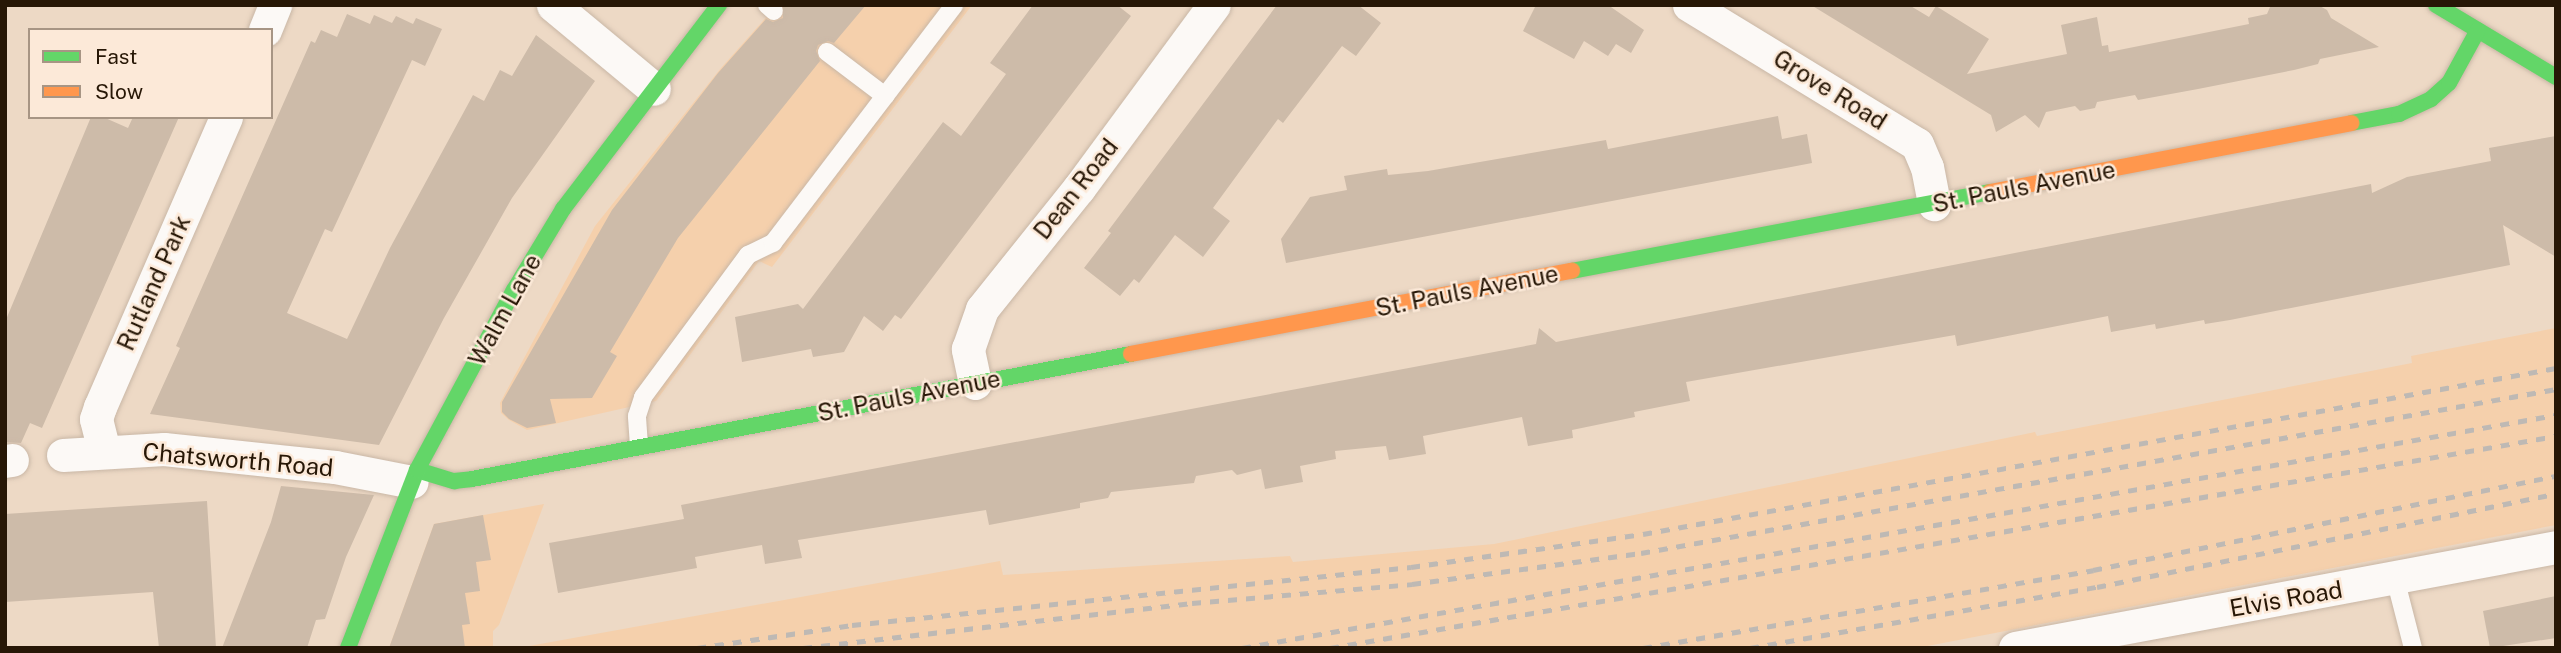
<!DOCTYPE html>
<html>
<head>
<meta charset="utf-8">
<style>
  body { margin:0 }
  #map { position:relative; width:2561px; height:653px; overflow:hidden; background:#edd9c5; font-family:"Public Sans",sans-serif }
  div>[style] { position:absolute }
  .built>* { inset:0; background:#f5d0ac }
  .building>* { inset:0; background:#cdbba9 }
  .roads { filter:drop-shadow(0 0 2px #c9b7a6) drop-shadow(0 0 2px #c9b7a6) }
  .lane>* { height:18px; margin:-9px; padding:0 9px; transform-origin:9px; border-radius:9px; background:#fcf9f6 }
  .street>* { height:33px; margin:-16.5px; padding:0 16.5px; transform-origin:16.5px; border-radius:16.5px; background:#fcf9f6 }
  .fast>* { height:16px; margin:-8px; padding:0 8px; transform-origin:8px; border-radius:8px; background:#63d668 }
  .slow>* { height:16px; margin:-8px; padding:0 8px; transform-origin:8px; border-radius:8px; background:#ff974d }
  .rail>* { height:5px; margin-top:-2.5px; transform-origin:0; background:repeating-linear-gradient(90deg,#beb9b4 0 9px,transparent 0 18px) }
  span { translate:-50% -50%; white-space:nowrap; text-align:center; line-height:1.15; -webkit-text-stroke:5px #fce9d8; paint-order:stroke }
  .street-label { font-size:24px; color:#271706 }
  .frame { position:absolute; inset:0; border:7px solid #271706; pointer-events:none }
  .legend { position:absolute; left:28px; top:28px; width:245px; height:91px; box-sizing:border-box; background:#fce9d8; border:2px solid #a79584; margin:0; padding:9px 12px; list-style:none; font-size:21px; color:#271706 }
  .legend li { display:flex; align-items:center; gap:14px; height:35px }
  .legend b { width:35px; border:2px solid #a79584 }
</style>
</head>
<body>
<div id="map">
  <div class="built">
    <i style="clip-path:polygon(777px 5px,972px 5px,772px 267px,759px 261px,656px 401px,527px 430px,509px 420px,501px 413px,500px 403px,595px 226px,721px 68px)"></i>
    <i style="clip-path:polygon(2556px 328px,2556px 525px,1917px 648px,518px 648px,1000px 561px,1003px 575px,1290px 556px,1293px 562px,1494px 544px,2035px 432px,2037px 436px,2412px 363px,2411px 356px)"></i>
    <i style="clip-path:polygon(544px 504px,499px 625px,493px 631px,493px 648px,389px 648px,434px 524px)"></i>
  </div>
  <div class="building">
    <i style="clip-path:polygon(783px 5px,866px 5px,834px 43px,828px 41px,818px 45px,816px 51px,820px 61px,678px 238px,610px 352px,617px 356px,592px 398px,550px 399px,556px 423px,527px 428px,509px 419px,502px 412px,502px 402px,612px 210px,718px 73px,766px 19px,773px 22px,783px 18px)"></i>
    <i style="clip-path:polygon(1033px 5px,1117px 5px,1131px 16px,901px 319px,895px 315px,883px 331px,864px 316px,844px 352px,813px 357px,811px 349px,742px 362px,735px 317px,798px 304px,803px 309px,943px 122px,961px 136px,1006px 74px,990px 63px)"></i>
    <i style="clip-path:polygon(1277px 5px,1358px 5px,1381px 23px,1356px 56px,1342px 46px,1283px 123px,1278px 119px,1213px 208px,1230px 221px,1203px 257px,1175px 235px,1139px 283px,1134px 279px,1120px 296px,1084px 268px,1111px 233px,1108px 231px)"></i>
    <i style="clip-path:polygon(1536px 5px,1608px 5px,1644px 30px,1631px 53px,1616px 44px,1608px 56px,1584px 41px,1574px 59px,1523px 31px)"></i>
    <i style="clip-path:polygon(1811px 5px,1909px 5px,1929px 17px,1936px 6px,1989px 39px,1967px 74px,2067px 54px,2061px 25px,2097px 17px,2102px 46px,2108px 45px,2109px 52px,2249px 24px,2248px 18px,2267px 14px,2270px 7px,2318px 5px,2327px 10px,2331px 18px,2379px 47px,2320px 59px,2318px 64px,2294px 70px,2198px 89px,2138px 100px,2135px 95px,2097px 102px,2095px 108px,2080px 111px,2075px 106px,2046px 112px,2039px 128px,2025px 115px,1996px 132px,1991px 115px)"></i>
    <i style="clip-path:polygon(347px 14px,370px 24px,374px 15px,392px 23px,396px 16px,413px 24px,416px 18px,442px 29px,425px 66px,412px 60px,332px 232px,325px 229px,287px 313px,347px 339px,390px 248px,473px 95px,484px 101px,500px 70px,512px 76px,536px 35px,595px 81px,512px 198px,444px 318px,379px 445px,150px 414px,180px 348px,176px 346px,311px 41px,315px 43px,321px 30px,337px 37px)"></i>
    <i style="clip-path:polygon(1778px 116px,1782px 139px,1807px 134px,1812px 163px,1286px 263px,1281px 239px,1310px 197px,1347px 190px,1344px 176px,1387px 169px,1388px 175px,1428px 171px,1606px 140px,1608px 149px)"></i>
    <i style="clip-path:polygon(91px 117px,103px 117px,128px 128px,133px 117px,179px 117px,42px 428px,30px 423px,21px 443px,5px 442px,5px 322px)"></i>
    <i style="clip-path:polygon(2556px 136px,2556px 257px,2503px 225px,2510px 265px,2230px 320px,2205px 324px,2204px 320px,2156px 329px,2155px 324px,2111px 332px,2108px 316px,1957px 346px,1955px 335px,1686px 382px,1690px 401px,1634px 412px,1635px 417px,1572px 430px,1573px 438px,1528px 446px,1522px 417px,1423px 436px,1426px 454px,1389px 460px,1386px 446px,1335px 451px,1336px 459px,1300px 466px,1303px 482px,1265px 489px,1261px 469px,1237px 475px,1232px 470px,1196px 476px,1194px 483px,1111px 492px,1108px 498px,1080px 503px,1080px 508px,989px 525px,986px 510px,798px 540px,802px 558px,765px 564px,762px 545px,728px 551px,695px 557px,697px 568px,558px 593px,549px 543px,684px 519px,681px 505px,1536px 344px,1539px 328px,1556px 342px,2371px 184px,2372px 193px,2407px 177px,2491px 161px,2489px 148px)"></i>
    <i style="clip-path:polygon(281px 486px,374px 495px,346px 557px,325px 619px,316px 620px,307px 648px,222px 648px,271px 522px)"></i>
    <i style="clip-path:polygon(207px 501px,216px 648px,159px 648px,153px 592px,5px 602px,5px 514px)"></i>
    <i style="clip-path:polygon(483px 515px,491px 560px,476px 562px,480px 591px,465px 593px,470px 624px,462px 625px,465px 648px,389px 648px,434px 524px)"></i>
    <i style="clip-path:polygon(2556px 596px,2556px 638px,2490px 648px,2483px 611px)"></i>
  </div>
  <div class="roads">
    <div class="lane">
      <i style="left:767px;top:5px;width:9px;rotate:41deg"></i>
      <i style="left:827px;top:52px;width:73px;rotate:37.2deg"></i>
      <i style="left:639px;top:446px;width:30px;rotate:-94deg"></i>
      <i style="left:637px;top:416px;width:20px;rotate:-72deg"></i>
      <i style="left:643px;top:397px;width:177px;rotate:-53.5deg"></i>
      <i style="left:748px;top:255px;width:28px;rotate:-26deg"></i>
      <i style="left:773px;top:243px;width:299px;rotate:-52.7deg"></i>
      <i style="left:2395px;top:578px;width:72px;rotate:75.6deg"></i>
    </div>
    <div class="street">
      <i style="left:553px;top:5px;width:131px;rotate:39.7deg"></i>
      <i style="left:1689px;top:5px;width:267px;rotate:31.4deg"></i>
      <i style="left:1917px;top:144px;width:25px;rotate:67deg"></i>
      <i style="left:1927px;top:167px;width:38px;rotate:79deg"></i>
      <i style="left:265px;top:30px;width:27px;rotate:-68deg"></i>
      <i style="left:975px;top:383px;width:35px;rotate:-102deg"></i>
      <i style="left:968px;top:349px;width:42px;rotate:-70.7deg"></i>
      <i style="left:982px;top:309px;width:155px;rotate:-51.3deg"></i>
      <i style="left:1079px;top:188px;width:227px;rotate:-53.6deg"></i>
      <i style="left:104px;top:451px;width:33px;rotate:-104deg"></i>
      <i style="left:96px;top:419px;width:13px;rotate:-72deg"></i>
      <i style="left:100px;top:407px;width:316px;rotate:-66.5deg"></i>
      <i style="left:63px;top:455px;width:101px;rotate:-3.4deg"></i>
      <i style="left:164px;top:449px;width:172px;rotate:6deg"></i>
      <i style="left:335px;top:467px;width:78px;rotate:11deg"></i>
      <i style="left:5px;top:461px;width:7px;rotate:-8deg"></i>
      <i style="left:2015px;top:648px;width:550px;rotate:-10.57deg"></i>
    </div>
    <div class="fast">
      <i style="left:2436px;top:5px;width:140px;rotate:31deg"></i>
      <i style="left:2351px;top:123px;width:49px;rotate:-10.6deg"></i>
      <i style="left:2399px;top:114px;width:35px;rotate:-25deg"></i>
      <i style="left:2431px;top:99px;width:24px;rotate:-42deg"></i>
      <i style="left:2449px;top:83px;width:60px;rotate:-61.3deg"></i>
      <i style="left:1572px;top:271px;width:425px;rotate:-10.7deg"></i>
      <i style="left:417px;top:470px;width:39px;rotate:17deg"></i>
      <i style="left:454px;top:481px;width:18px;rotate:-6deg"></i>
      <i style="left:472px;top:479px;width:671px;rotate:-10.74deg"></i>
      <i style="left:348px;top:648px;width:191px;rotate:-68.8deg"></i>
      <i style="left:417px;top:470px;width:204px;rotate:-61.7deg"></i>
      <i style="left:514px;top:290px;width:95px;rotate:-58.8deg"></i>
      <i style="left:563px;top:209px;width:257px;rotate:-52.6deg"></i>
    </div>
    <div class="slow">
      <i style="left:1990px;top:192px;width:368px;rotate:-10.8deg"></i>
      <i style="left:1131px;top:354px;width:449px;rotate:-10.7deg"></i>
    </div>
  </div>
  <div class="rail">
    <i style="left:697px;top:648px;width:157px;rotate:-8.4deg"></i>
    <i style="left:852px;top:625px;width:562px;rotate:-5.92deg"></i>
    <i style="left:1411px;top:567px;width:234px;rotate:-8.1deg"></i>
    <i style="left:1643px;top:534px;width:928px;rotate:-10.3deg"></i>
    <i style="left:803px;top:648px;width:392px;rotate:-6.6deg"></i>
    <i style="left:1192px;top:603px;width:221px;rotate:-4.9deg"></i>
    <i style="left:1412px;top:584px;width:231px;rotate:-7.7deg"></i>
    <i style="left:1641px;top:553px;width:930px;rotate:-10.16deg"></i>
    <i style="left:1242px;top:648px;width:1334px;rotate:-10.06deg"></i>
    <i style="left:1330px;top:648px;width:1244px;rotate:-9.81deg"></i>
    <i style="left:1643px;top:648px;width:457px;rotate:-9.8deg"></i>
    <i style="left:2093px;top:570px;width:472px;rotate:-11.5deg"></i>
    <i style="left:1750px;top:648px;width:352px;rotate:-10deg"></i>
    <i style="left:2097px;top:587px;width:468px;rotate:-11.5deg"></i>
  </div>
  <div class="street-label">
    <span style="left:1830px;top:90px;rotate:32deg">Grove Road</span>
    <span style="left:2024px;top:187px;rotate:-11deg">St. Pauls Avenue</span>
    <span style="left:1076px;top:189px;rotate:-52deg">Dean Road</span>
    <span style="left:154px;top:283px;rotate:-66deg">Rutland Park</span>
    <span style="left:1467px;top:291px;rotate:-11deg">St. Pauls Avenue</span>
    <span style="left:505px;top:310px;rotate:-61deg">Walm Lane</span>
    <span style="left:909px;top:396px;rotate:-11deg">St. Pauls Avenue</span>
    <span style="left:238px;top:460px;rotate:5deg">Chatsworth Road</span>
    <span style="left:2286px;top:599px;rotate:-10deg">Elvis Road</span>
  </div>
  <div class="frame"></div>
  <ul class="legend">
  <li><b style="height:9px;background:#63d668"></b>Fast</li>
  <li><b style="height:9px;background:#ff974d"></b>Slow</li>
  </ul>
</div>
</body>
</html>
